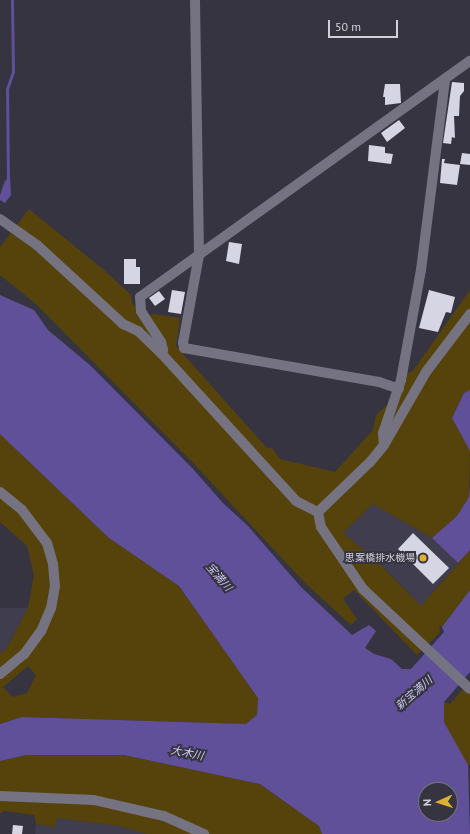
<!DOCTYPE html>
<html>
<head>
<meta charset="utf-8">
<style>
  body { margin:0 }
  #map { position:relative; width:470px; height:834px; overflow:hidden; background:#363440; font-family:"PT Sans","Noto Sans JP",sans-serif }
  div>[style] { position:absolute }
  .built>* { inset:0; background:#403d4f }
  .green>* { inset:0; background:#56430b }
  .water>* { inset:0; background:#605099 }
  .stream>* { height:3px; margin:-1.5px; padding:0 1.5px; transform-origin:1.5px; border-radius:1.5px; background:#605099 }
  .building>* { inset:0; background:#d6d5e4 }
  .street>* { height:10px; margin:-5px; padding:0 5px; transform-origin:5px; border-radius:5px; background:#757381 }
  .secondary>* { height:10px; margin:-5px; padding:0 5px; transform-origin:5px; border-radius:5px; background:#757381 }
  .dots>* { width:11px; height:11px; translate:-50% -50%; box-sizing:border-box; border:2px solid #363440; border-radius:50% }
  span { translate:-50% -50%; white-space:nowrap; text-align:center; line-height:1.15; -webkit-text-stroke:4px #363440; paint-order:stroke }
  .poi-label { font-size:10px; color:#d1d1d8 }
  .right { translate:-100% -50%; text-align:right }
  .water-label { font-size:11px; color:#ccc6f0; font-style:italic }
  .north { position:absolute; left:418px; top:782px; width:40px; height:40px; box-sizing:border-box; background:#363440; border:1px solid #74737d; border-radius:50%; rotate:267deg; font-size:11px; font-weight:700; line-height:16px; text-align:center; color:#d1d1d8 }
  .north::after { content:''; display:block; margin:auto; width:14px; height:18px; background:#deb133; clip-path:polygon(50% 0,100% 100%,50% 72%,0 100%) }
  .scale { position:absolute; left:328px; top:20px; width:70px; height:18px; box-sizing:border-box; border:2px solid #d1d1d8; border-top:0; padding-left:5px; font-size:12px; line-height:14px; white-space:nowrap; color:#d1d1d8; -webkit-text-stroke:3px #363440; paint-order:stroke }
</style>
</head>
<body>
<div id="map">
  <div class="built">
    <i style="clip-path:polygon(373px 504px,432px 538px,458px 563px,421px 606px,376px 560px,342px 534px)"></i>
    <i style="clip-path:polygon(0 608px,28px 608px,7px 648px,0 654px)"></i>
    <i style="clip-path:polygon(57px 818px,119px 826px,146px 834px,35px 834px,36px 824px,55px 827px)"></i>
  </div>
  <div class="green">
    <i style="clip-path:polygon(29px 209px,104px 270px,131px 295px,132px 303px,144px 317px,153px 314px,180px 318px,176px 346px,266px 447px,273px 449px,280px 459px,335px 472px,373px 430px,376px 415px,400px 394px,406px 374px,412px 372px,470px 290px,470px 390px,464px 393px,452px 418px,470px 451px,469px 497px,457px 516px,432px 538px,373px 504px,343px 533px,376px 560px,421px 606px,470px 550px,470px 590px,442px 627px,439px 625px,440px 632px,417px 655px,354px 590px,343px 599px,357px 619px,351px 625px,305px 583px,196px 466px,36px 304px,0 275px,0 247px)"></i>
    <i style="clip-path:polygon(evenodd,0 434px,109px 538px,179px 586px,258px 698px,257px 715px,246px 724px,22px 717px,0 724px,0 654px,7px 648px,28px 608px,34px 575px,27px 546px,0 522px,0 434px,28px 666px,36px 675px,27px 693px,13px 697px,3px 687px,28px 666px)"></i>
    <i style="clip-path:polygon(470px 681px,470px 765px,468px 765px,444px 722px,444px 702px,450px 704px)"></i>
    <i style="clip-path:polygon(26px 755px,124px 755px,260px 784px,319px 826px,322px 834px,146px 834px,119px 826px,57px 818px,55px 827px,36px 824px,34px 815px,4px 811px,0 814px,0 761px)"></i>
  </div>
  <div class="water">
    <i style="clip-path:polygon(10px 176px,11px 195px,5px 203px,0 200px,0 195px,5px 181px)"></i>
    <i style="clip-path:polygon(evenodd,0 295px,34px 310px,48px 330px,91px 366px,193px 469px,223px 503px,247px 525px,301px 587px,352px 635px,369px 625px,376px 631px,365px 648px,374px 654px,391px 659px,402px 669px,411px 669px,444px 632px,442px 627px,470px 590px,470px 672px,444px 702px,444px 722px,468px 765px,470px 834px,322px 834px,319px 826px,260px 784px,124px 755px,26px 755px,0 761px,0 724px,22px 717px,246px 724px,257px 715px,258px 698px,179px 586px,109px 538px,0 434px,0 295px,426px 790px,450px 790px,450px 814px,426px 814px,426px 790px)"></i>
    <i style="clip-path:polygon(470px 390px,470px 451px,452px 418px,464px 393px)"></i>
    <i style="clip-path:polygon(470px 486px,470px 550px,458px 563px,432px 538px,457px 516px,469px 497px)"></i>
  </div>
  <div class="stream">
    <i style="left:8px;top:181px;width:92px;rotate:-90.6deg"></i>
    <i style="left:7px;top:89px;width:18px;rotate:-71deg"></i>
    <i style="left:13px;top:72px;width:72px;rotate:-90.8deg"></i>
  </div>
  <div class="building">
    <i style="clip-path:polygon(452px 82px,464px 83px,464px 91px,460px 96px,459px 116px,454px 116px,455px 138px,452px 137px,451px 144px,443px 143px)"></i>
    <i style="clip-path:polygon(385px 84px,400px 84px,401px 103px,385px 105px,385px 97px,383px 97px)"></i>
    <i style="clip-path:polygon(399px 120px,405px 128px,387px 142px,381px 133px)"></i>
    <i style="clip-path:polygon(369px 145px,385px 147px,385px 153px,393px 154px,391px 164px,368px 161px)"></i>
    <i style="clip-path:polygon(462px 153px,470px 154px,470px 165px,460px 164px)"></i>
    <i style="clip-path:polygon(442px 159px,445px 159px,444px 163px,460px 165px,457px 185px,440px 183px)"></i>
    <i style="clip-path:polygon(229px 242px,242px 244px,239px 264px,226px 261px)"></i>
    <i style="clip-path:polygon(124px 259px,136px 259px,136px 267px,140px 267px,140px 284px,124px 284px)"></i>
    <i style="clip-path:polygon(172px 290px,185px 292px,181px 314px,168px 312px)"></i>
    <i style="clip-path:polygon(429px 290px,455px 297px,451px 313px,446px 312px,438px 332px,419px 328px)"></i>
    <i style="clip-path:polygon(159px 291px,165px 299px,155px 306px,149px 298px)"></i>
    <i style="clip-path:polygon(413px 533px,449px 568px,433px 584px,398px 549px)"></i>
    <i style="clip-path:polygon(13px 825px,23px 826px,22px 834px,12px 834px)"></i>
  </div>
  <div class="street">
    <i style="left:195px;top:0;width:255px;rotate:89.1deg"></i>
    <i style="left:199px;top:255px;width:89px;rotate:100.3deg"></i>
    <i style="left:183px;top:343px;width:5px;rotate:79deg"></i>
    <i style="left:184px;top:348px;width:198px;rotate:9.9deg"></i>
    <i style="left:379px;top:382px;width:21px;rotate:19deg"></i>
    <i style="left:0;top:219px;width:45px;rotate:35.1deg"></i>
    <i style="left:37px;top:245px;width:117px;rotate:42.6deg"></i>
    <i style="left:123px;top:324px;width:17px;rotate:25deg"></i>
    <i style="left:138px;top:331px;width:32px;rotate:44deg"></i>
    <i style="left:161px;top:353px;width:200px;rotate:47.6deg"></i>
    <i style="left:296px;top:501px;width:25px;rotate:27deg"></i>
    <i style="left:470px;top:314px;width:73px;rotate:127.2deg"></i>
    <i style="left:426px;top:372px;width:84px;rotate:119.9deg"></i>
    <i style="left:384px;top:445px;width:22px;rotate:129deg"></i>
    <i style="left:370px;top:462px;width:72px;rotate:136.1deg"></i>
    <i style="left:318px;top:512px;width:15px;rotate:79deg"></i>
    <i style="left:321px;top:527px;width:75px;rotate:55.9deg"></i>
    <i style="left:363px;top:589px;width:146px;rotate:43.1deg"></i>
    <i style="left:161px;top:353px;width:4px;rotate:-56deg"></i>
    <i style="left:163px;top:350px;width:8px;rotate:-104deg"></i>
    <i style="left:161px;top:342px;width:37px;rotate:-123deg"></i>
    <i style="left:141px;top:311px;width:14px;rotate:-94deg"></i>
    <i style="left:140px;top:297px;width:406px;rotate:-35.6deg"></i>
    <i style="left:384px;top:445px;width:12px;rotate:-95deg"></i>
    <i style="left:383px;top:433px;width:56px;rotate:-71.2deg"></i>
    <i style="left:401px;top:380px;width:112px;rotate:-79.7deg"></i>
    <i style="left:421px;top:270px;width:193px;rotate:-82.8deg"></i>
    <i style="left:0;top:796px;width:94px;rotate:2.4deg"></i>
    <i style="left:94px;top:800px;width:72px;rotate:12.9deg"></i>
    <i style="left:164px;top:816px;width:44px;rotate:24.2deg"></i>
  </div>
  <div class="secondary">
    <i style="left:0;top:492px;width:28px;rotate:39deg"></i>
    <i style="left:22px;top:510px;width:41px;rotate:52.9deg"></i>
    <i style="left:47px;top:543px;width:22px;rotate:74deg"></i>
    <i style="left:53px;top:564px;width:22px;rotate:85deg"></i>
    <i style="left:55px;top:586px;width:22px;rotate:100deg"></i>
    <i style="left:51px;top:608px;width:25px;rotate:113deg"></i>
    <i style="left:41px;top:631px;width:29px;rotate:126deg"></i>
    <i style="left:24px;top:654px;width:31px;rotate:140deg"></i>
  </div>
  <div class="dots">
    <i style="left:423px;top:558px;background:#deb133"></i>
  </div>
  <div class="poi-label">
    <span class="right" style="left:415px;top:558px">思案橋排水機場</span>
  </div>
  <div class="water-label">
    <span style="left:219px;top:577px;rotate:49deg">宝満川</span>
    <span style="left:414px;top:693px;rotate:-41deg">新宝満川</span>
    <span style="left:187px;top:753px;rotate:11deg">大木川</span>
  </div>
  <div class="north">N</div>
  <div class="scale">50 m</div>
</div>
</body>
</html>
